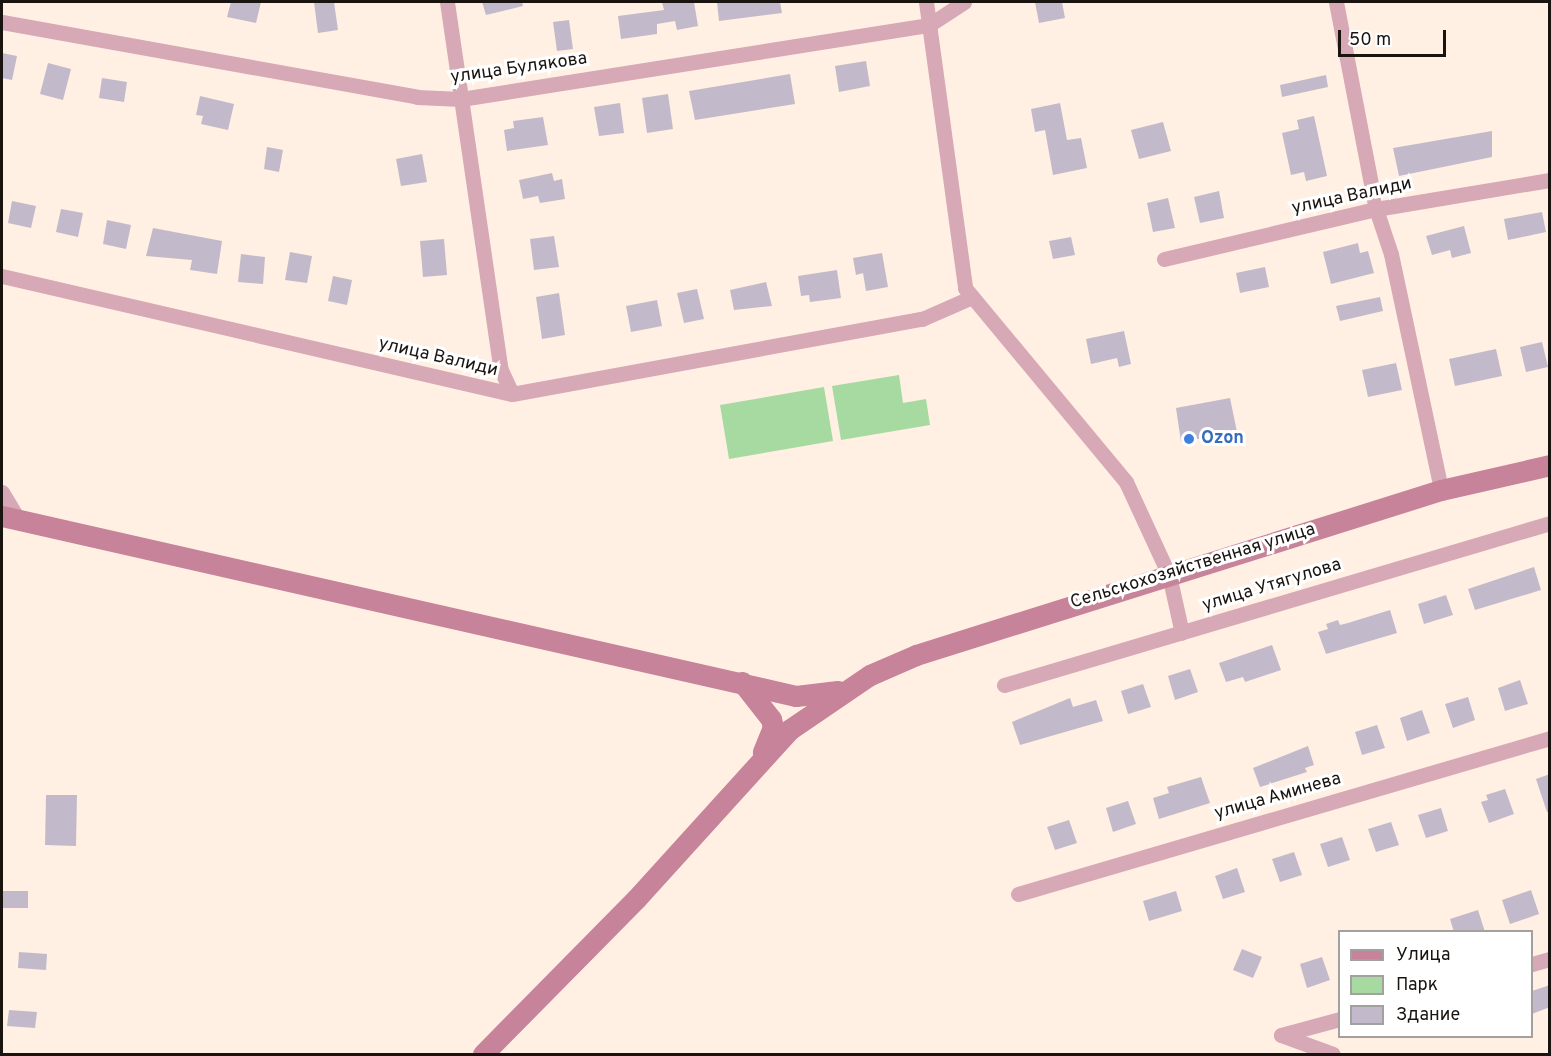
<!DOCTYPE html>
<html>
<head>
<meta charset="utf-8">
<style>
  body { margin:0 }
  #map { position:relative; width:1551px; height:1056px; overflow:hidden; background:#fff0e3; font-family:Overpass,sans-serif }
  div>[style] { position:absolute }
  .green>* { inset:0; background:#a7daa1 }
  .building>* { inset:0; background:#c2baca }
  .street>* { height:15px; margin:-7.5px; padding:0 7.5px; transform-origin:7.5px; border-radius:7.5px; background:#d7a8b6 }
  .secondary>* { height:21px; margin:-10.5px; padding:0 10.5px; transform-origin:10.5px; border-radius:10.5px; background:#c68399 }
  .dots>* { width:16px; height:16px; translate:-50% -50%; box-sizing:border-box; border:3px solid #fff; border-radius:50% }
  span { translate:-50% -50%; white-space:nowrap; text-align:center; line-height:1.15; -webkit-text-stroke:6px #fff; paint-order:stroke }
  .street-label { font-size:18px; color:#191410 }
  .shop-label { font-size:18px; color:#366cbe; font-weight:700 }
  .left { translate:0 -50%; text-align:left }
  .frame { position:absolute; inset:0; border:3px solid #191410; pointer-events:none }
  .legend { position:absolute; left:1338px; top:930px; width:195px; height:108px; box-sizing:border-box; background:#fff; border:2px solid #a3a19f; margin:0; padding:8px 10px; list-style:none; font-size:18px; color:#191410 }
  .legend li { display:flex; align-items:center; gap:12px; height:30px }
  .legend b { width:30px; border:2px solid #a3a19f }
  .scale { position:absolute; left:1338px; top:30px; width:108px; height:27px; box-sizing:border-box; border:3px solid #191410; border-top:0; padding-left:8px; font-size:18px; line-height:21px; white-space:nowrap; color:#191410; -webkit-text-stroke:4px #fff; paint-order:stroke }
</style>
</head>
<body>
<div id="map">
  <div class="green">
    <i style="clip-path:polygon(899px 375px,903px 403px,926px 399px,930px 425px,841px 440px,832px 386px)"></i>
    <i style="clip-path:polygon(824px 387px,833px 441px,729px 459px,720px 405px)"></i>
  </div>
  <div class="building">
    <i style="clip-path:polygon(231px 2px,261px 2px,256px 23px,227px 17px)"></i>
    <i style="clip-path:polygon(314px 2px,334px 2px,338px 30px,318px 33px)"></i>
    <i style="clip-path:polygon(482px 2px,522px 2px,523px 6px,486px 15px)"></i>
    <i style="clip-path:polygon(662px 2px,694px 2px,698px 26px,677px 30px,675px 21px,657px 24px,657px 34px,621px 39px,618px 16px,664px 10px)"></i>
    <i style="clip-path:polygon(717px 2px,780px 2px,782px 13px,719px 21px)"></i>
    <i style="clip-path:polygon(1035px 2px,1062px 2px,1065px 18px,1039px 23px)"></i>
    <i style="clip-path:polygon(569px 20px,573px 49px,557px 51px,553px 22px)"></i>
    <i style="clip-path:polygon(2px 53px,17px 56px,12px 80px,2px 78px)"></i>
    <i style="clip-path:polygon(866px 61px,870px 86px,839px 92px,835px 66px)"></i>
    <i style="clip-path:polygon(48px 63px,71px 69px,63px 100px,40px 94px)"></i>
    <i style="clip-path:polygon(790px 74px,795px 104px,695px 120px,689px 91px)"></i>
    <i style="clip-path:polygon(1326px 75px,1328px 87px,1282px 97px,1280px 85px)"></i>
    <i style="clip-path:polygon(102px 78px,127px 82px,124px 102px,99px 98px)"></i>
    <i style="clip-path:polygon(668px 94px,673px 129px,647px 133px,642px 98px)"></i>
    <i style="clip-path:polygon(200px 96px,234px 104px,228px 130px,201px 124px,203px 116px,196px 115px)"></i>
    <i style="clip-path:polygon(620px 103px,624px 133px,599px 136px,594px 107px)"></i>
    <i style="clip-path:polygon(1060px 103px,1067px 140px,1081px 138px,1087px 168px,1053px 175px,1045px 130px,1035px 132px,1031px 109px)"></i>
    <i style="clip-path:polygon(1314px 116px,1327px 176px,1306px 181px,1304px 172px,1291px 175px,1282px 133px,1299px 129px,1297px 120px)"></i>
    <i style="clip-path:polygon(543px 117px,548px 145px,507px 151px,504px 130px,514px 128px,513px 121px)"></i>
    <i style="clip-path:polygon(1163px 122px,1171px 151px,1139px 159px,1131px 130px)"></i>
    <i style="clip-path:polygon(1492px 131px,1492px 157px,1399px 176px,1393px 148px)"></i>
    <i style="clip-path:polygon(267px 147px,283px 150px,279px 172px,264px 169px)"></i>
    <i style="clip-path:polygon(422px 154px,427px 182px,401px 186px,396px 159px)"></i>
    <i style="clip-path:polygon(552px 173px,554px 181px,562px 179px,565px 199px,540px 203px,538px 196px,523px 199px,519px 180px)"></i>
    <i style="clip-path:polygon(1219px 191px,1224px 218px,1200px 223px,1194px 197px)"></i>
    <i style="clip-path:polygon(1168px 198px,1175px 228px,1153px 232px,1147px 203px)"></i>
    <i style="clip-path:polygon(12px 201px,36px 206px,31px 228px,8px 223px)"></i>
    <i style="clip-path:polygon(61px 209px,83px 213px,78px 237px,56px 232px)"></i>
    <i style="clip-path:polygon(1542px 212px,1546px 232px,1508px 240px,1504px 219px)"></i>
    <i style="clip-path:polygon(107px 220px,131px 225px,126px 249px,103px 244px)"></i>
    <i style="clip-path:polygon(1464px 226px,1471px 253px,1452px 258px,1450px 250px,1432px 255px,1426px 236px)"></i>
    <i style="clip-path:polygon(153px 228px,222px 241px,217px 274px,190px 270px,192px 260px,146px 256px)"></i>
    <i style="clip-path:polygon(554px 236px,559px 267px,534px 270px,530px 239px)"></i>
    <i style="clip-path:polygon(1071px 237px,1075px 255px,1053px 259px,1049px 241px)"></i>
    <i style="clip-path:polygon(444px 239px,447px 275px,423px 277px,420px 241px)"></i>
    <i style="clip-path:polygon(1358px 243px,1360px 253px,1368px 251px,1374px 273px,1331px 284px,1323px 252px)"></i>
    <i style="clip-path:polygon(290px 252px,312px 256px,307px 283px,285px 280px)"></i>
    <i style="clip-path:polygon(882px 253px,888px 287px,866px 291px,863px 273px,856px 275px,853px 258px)"></i>
    <i style="clip-path:polygon(241px 254px,265px 257px,263px 284px,238px 282px)"></i>
    <i style="clip-path:polygon(1265px 267px,1269px 287px,1240px 293px,1236px 273px)"></i>
    <i style="clip-path:polygon(837px 270px,841px 298px,810px 302px,809px 295px,801px 296px,798px 276px)"></i>
    <i style="clip-path:polygon(333px 276px,352px 280px,347px 305px,328px 301px)"></i>
    <i style="clip-path:polygon(766px 282px,772px 306px,734px 310px,730px 290px)"></i>
    <i style="clip-path:polygon(697px 289px,704px 319px,684px 323px,677px 293px)"></i>
    <i style="clip-path:polygon(559px 293px,565px 335px,542px 339px,536px 297px)"></i>
    <i style="clip-path:polygon(1380px 297px,1383px 311px,1340px 321px,1336px 306px)"></i>
    <i style="clip-path:polygon(657px 300px,662px 326px,631px 332px,626px 306px)"></i>
    <i style="clip-path:polygon(1124px 331px,1131px 364px,1119px 367px,1117px 358px,1091px 364px,1086px 339px)"></i>
    <i style="clip-path:polygon(1542px 342px,1548px 367px,1526px 372px,1520px 347px)"></i>
    <i style="clip-path:polygon(1496px 349px,1502px 376px,1455px 386px,1449px 359px)"></i>
    <i style="clip-path:polygon(1396px 363px,1402px 390px,1368px 397px,1362px 370px)"></i>
    <i style="clip-path:polygon(1230px 398px,1237px 432px,1181px 442px,1176px 408px)"></i>
    <i style="clip-path:polygon(1534px 567px,1541px 590px,1475px 610px,1468px 589px)"></i>
    <i style="clip-path:polygon(1446px 595px,1453px 615px,1424px 624px,1418px 604px)"></i>
    <i style="clip-path:polygon(1390px 610px,1397px 633px,1326px 654px,1318px 632px,1328px 629px,1326px 624px,1338px 620px,1340px 625px,1348px 623px)"></i>
    <i style="clip-path:polygon(1272px 645px,1281px 670px,1245px 682px,1243px 677px,1226px 682px,1219px 663px)"></i>
    <i style="clip-path:polygon(1190px 669px,1198px 692px,1175px 700px,1168px 676px)"></i>
    <i style="clip-path:polygon(1520px 680px,1528px 704px,1505px 711px,1498px 688px)"></i>
    <i style="clip-path:polygon(1143px 684px,1151px 707px,1128px 714px,1121px 691px)"></i>
    <i style="clip-path:polygon(1468px 697px,1475px 720px,1453px 728px,1445px 704px)"></i>
    <i style="clip-path:polygon(1070px 698px,1073px 707px,1096px 700px,1103px 721px,1020px 745px,1012px 722px)"></i>
    <i style="clip-path:polygon(1422px 710px,1430px 733px,1407px 741px,1400px 718px)"></i>
    <i style="clip-path:polygon(1377px 725px,1385px 748px,1362px 755px,1355px 732px)"></i>
    <i style="clip-path:polygon(1308px 746px,1314px 765px,1305px 768px,1307px 772px,1260px 787px,1253px 768px)"></i>
    <i style="clip-path:polygon(1550px 774px,1550px 812px,1547px 812px,1536px 779px)"></i>
    <i style="clip-path:polygon(1201px 777px,1210px 803px,1159px 819px,1153px 798px,1169px 793px,1167px 787px)"></i>
    <i style="clip-path:polygon(1505px 789px,1514px 814px,1489px 823px,1481px 802px,1488px 800px,1486px 795px)"></i>
    <i style="clip-path:polygon(46px 795px,77px 795px,76px 846px,45px 845px)"></i>
    <i style="clip-path:polygon(1128px 801px,1136px 824px,1113px 832px,1106px 808px)"></i>
    <i style="clip-path:polygon(1441px 808px,1448px 831px,1426px 838px,1418px 815px)"></i>
    <i style="clip-path:polygon(1069px 820px,1077px 843px,1055px 850px,1047px 827px)"></i>
    <i style="clip-path:polygon(1391px 822px,1399px 845px,1376px 852px,1368px 829px)"></i>
    <i style="clip-path:polygon(1342px 837px,1350px 860px,1328px 867px,1320px 844px)"></i>
    <i style="clip-path:polygon(1294px 852px,1302px 875px,1280px 882px,1272px 859px)"></i>
    <i style="clip-path:polygon(1237px 868px,1245px 892px,1223px 899px,1215px 876px)"></i>
    <i style="clip-path:polygon(1531px 890px,1539px 914px,1510px 924px,1502px 900px)"></i>
    <i style="clip-path:polygon(2px 891px,28px 891px,28px 908px,2px 908px)"></i>
    <i style="clip-path:polygon(1176px 891px,1182px 911px,1149px 921px,1143px 901px)"></i>
    <i style="clip-path:polygon(1478px 910px,1485px 932px,1454px 932px,1450px 919px)"></i>
    <i style="clip-path:polygon(1242px 949px,1262px 957px,1253px 978px,1233px 970px)"></i>
    <i style="clip-path:polygon(19px 952px,47px 954px,46px 970px,18px 968px)"></i>
    <i style="clip-path:polygon(1322px 957px,1330px 980px,1307px 988px,1300px 964px)"></i>
    <i style="clip-path:polygon(1550px 985px,1550px 1007px,1532px 1014px,1532px 991px)"></i>
    <i style="clip-path:polygon(9px 1010px,37px 1012px,35px 1028px,7px 1026px)"></i>
  </div>
  <div class="street">
    <i style="left:447px;top:2px;width:372px;rotate:81.7deg"></i>
    <i style="left:501px;top:370px;width:26px;rotate:65deg"></i>
    <i style="left:926px;top:2px;width:289px;rotate:82.2deg"></i>
    <i style="left:965px;top:288px;width:252px;rotate:50.3deg"></i>
    <i style="left:1126px;top:482px;width:102px;rotate:65.2deg"></i>
    <i style="left:1169px;top:575px;width:59px;rotate:77.4deg"></i>
    <i style="left:1336px;top:2px;width:211px;rotate:79.1deg"></i>
    <i style="left:1376px;top:209px;width:47px;rotate:71.6deg"></i>
    <i style="left:1391px;top:254px;width:241px;rotate:78deg"></i>
    <i style="left:2px;top:22px;width:422px;rotate:10.2deg"></i>
    <i style="left:417px;top:97px;width:44px;rotate:2.6deg"></i>
    <i style="left:461px;top:99px;width:474px;rotate:-9deg"></i>
    <i style="left:929px;top:25px;width:42px;rotate:-33.3deg"></i>
    <i style="left:1164px;top:259px;width:218px;rotate:-13.3deg"></i>
    <i style="left:1376px;top:209px;width:176px;rotate:-9.5deg"></i>
    <i style="left:2px;top:276px;width:523px;rotate:13.03deg"></i>
    <i style="left:512px;top:394px;width:417px;rotate:-10.4deg"></i>
    <i style="left:922px;top:319px;width:55px;rotate:-23.7deg"></i>
    <i style="left:2px;top:492px;width:31px;rotate:59deg"></i>
    <i style="left:1004px;top:685px;width:570px;rotate:-16.53deg"></i>
    <i style="left:1018px;top:894px;width:554px;rotate:-16.34deg"></i>
    <i style="left:1532px;top:964px;width:19px;rotate:-16deg"></i>
    <i style="left:1281px;top:1035px;width:61px;rotate:-15.2deg"></i>
    <i style="left:1281px;top:1035px;width:55px;rotate:20.1deg"></i>
  </div>
  <div class="secondary">
    <i style="left:2px;top:516px;width:814px;rotate:12.77deg"></i>
    <i style="left:796px;top:696px;width:42px;rotate:-6.8deg"></i>
    <i style="left:742px;top:682px;width:47px;rotate:51.9deg"></i>
    <i style="left:771px;top:719px;width:8px;rotate:76deg"></i>
    <i style="left:773px;top:727px;width:27px;rotate:112deg"></i>
    <i style="left:483px;top:1054px;width:218px;rotate:-45.4deg"></i>
    <i style="left:636px;top:899px;width:228px;rotate:-47.8deg"></i>
    <i style="left:789px;top:730px;width:98px;rotate:-34.2deg"></i>
    <i style="left:870px;top:675px;width:50px;rotate:-23.5deg"></i>
    <i style="left:916px;top:655px;width:550px;rotate:-17.45deg"></i>
    <i style="left:1441px;top:490px;width:112px;rotate:-12.9deg"></i>
  </div>
  <div class="dots">
    <i style="left:1189px;top:439px;background:#3f7fe0"></i>
  </div>
  <div class="street-label">
    <span style="left:519px;top:69px;rotate:-8deg">улица Булякова</span>
    <span style="left:1352px;top:197px;rotate:-12deg">улица Валиди</span>
    <span style="left:438px;top:358px;rotate:13deg">улица Валиди</span>
    <span style="left:1193px;top:567px;rotate:-17deg">Сельскохозяйственная улица</span>
    <span style="left:1272px;top:586px;rotate:-17deg">улица Утягулова</span>
    <span style="left:1278px;top:797px;rotate:-16deg">улица Аминева</span>
  </div>
  <div class="shop-label">
    <span class="left" style="left:1201px;top:439px">Ozon</span>
  </div>
  <div class="frame"></div>
  <ul class="legend">
  <li><b style="height:8px;background:#c68399"></b>Улица</li>
  <li><b style="height:16px;background:#a7daa1"></b>Парк</li>
  <li><b style="height:16px;background:#c2baca"></b>Здание</li>
  </ul>
  <div class="scale">50 m</div>
</div>
</body>
</html>
